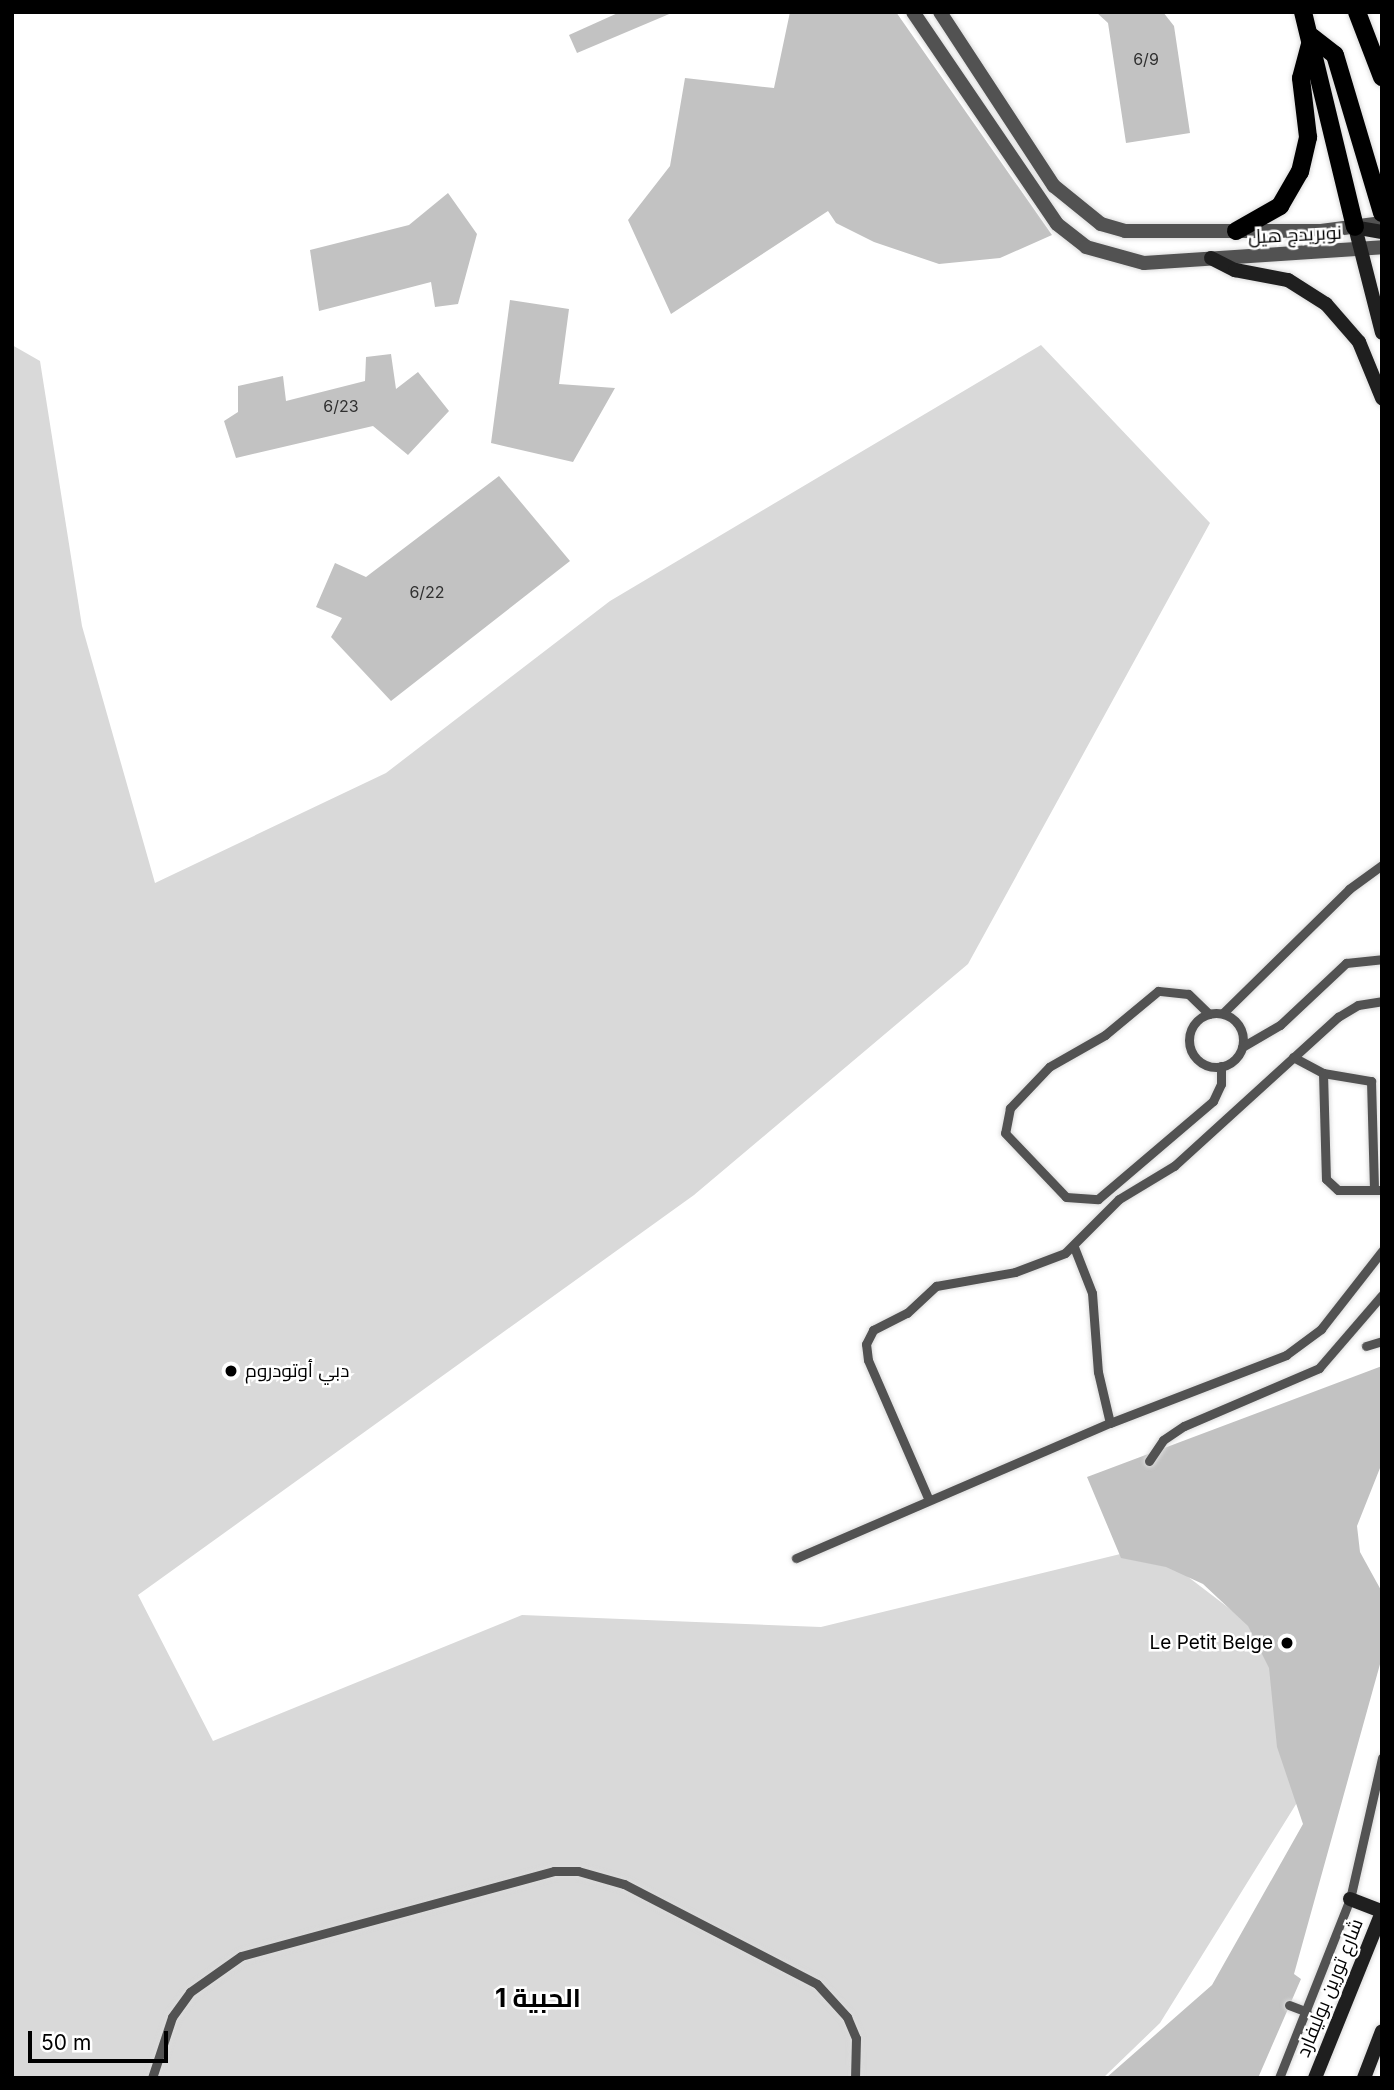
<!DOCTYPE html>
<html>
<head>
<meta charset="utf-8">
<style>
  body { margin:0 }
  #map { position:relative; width:1394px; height:2090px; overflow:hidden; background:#fff; font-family:Inter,Cairo,sans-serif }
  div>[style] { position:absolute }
  .green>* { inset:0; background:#d9d9d9 }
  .building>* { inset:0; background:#c2c2c2 }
  .roads { filter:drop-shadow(0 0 2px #dbdbdb) drop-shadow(0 0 2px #dbdbdb) }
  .service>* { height:9px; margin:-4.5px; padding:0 4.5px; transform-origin:4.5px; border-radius:4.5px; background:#525252 }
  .service>.ring { margin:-4.5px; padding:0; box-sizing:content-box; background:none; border:9px solid #525252; border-radius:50% }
  .tertiary>* { height:14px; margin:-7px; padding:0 7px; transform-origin:7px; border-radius:7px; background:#525252 }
  .secondary>* { height:14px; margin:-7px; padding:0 7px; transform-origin:7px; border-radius:7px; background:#1f1f1f }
  .primary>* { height:18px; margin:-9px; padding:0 9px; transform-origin:9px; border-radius:9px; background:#000 }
  .dots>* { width:19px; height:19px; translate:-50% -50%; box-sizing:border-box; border:4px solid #fff; border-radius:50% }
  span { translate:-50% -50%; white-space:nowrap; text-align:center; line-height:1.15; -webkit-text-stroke:5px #fff; paint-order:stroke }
  .number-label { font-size:16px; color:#303030 }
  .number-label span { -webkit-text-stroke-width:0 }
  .street-label { font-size:19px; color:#000 }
  .poi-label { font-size:19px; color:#000 }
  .left { translate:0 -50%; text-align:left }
  .right { translate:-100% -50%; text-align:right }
  .district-label { font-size:26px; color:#000; font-weight:700 }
  .frame { position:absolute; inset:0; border:14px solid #000; pointer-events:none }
  .scale { position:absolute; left:28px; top:2031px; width:140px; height:32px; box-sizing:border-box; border:4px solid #000; border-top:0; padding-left:9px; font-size:21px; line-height:24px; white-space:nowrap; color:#000; -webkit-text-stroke:5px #fff; paint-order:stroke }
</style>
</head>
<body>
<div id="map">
  <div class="green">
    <i style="clip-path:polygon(12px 345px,40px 361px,82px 626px,155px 883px,386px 773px,610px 601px,1041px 345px,1210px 523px,968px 964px,694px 1195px,138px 1595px,213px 1741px,522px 1615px,821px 1627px,1149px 1547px,1268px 1638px,1298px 1801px,1160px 2023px,1103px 2078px,12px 2078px)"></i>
  </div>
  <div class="building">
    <i style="clip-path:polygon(620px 12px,674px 12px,577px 53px,569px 35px)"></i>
    <i style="clip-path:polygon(790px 12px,896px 12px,1052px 235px,1000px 258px,939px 264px,874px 242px,836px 223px,828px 211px,671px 314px,628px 220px,670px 166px,685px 78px,774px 88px)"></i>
    <i style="clip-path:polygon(1096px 12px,1163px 12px,1174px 26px,1190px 133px,1126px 143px,1108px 23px)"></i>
    <i style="clip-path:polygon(448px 193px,477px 234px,458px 304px,435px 307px,431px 282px,319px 311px,310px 250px,409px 225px)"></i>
    <i style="clip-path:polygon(510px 300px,569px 309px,559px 384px,615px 388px,573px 462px,491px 443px)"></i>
    <i style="clip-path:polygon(391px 354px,396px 389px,418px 372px,449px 411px,408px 455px,373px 426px,236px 458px,224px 421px,238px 412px,238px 386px,283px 376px,286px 401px,365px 381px,366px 357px)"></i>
    <i style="clip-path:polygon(499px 476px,570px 561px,391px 701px,331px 637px,342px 618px,316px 607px,335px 563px,366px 577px)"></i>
    <i style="clip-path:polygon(1382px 1366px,1382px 1463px,1357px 1526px,1360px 1552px,1382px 1592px,1382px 1657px,1294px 1974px,1301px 1979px,1258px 2078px,1106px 2078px,1212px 1985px,1303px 1824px,1277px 1747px,1269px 1668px,1248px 1626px,1203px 1584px,1166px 1567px,1121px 1558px,1087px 1477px)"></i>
  </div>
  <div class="roads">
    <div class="service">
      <i style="left:1223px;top:1013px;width:177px;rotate:-44.5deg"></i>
      <i style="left:1349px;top:889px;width:41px;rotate:-36deg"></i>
      <i class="ring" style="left:1189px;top:1013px;width:45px;height:45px"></i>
      <i style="left:1209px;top:1014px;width:29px;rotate:-136deg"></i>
      <i style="left:1188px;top:994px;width:30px;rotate:-174deg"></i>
      <i style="left:1158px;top:991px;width:69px;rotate:140.3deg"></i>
      <i style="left:1105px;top:1035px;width:64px;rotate:150.3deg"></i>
      <i style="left:1049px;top:1067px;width:57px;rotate:133.6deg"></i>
      <i style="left:1010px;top:1108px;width:25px;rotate:101deg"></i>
      <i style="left:1005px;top:1133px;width:88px;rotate:46.4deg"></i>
      <i style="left:1066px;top:1197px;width:32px;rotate:4deg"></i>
      <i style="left:1098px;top:1199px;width:151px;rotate:-40.4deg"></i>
      <i style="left:1213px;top:1101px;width:19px;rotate:-65deg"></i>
      <i style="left:1221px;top:1084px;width:18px;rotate:-90deg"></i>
      <i style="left:1242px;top:1047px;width:44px;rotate:-30.1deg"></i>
      <i style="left:1280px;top:1025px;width:91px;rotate:-43.2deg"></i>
      <i style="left:1346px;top:963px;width:36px;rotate:-6deg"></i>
      <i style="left:1293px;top:1057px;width:34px;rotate:28deg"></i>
      <i style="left:1323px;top:1073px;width:49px;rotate:9.5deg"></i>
      <i style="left:1371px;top:1081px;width:109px;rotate:88.4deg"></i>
      <i style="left:1323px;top:1073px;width:106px;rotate:88.4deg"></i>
      <i style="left:1326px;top:1179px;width:16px;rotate:43deg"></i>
      <i style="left:1338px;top:1190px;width:44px"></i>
      <i style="left:1074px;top:1247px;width:49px;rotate:68.6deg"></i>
      <i style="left:1092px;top:1293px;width:79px;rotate:85.7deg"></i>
      <i style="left:1098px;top:1372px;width:52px;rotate:76.8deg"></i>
      <i style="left:1366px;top:1346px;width:17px;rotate:-17deg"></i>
      <i style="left:1149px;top:1461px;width:25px;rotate:-56deg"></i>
      <i style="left:1163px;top:1440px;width:25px;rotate:-34deg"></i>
      <i style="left:1184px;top:1426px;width:147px;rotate:-23.2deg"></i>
      <i style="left:1319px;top:1368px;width:96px;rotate:-49.2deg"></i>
      <i style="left:928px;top:1498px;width:150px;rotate:-113.5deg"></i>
      <i style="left:868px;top:1360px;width:16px;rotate:-97deg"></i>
      <i style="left:866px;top:1344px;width:16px;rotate:-63deg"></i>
      <i style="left:873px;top:1330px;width:38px;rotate:-27deg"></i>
      <i style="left:907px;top:1313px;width:40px;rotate:-43deg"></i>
      <i style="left:936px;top:1286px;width:80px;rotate:-10deg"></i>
      <i style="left:1015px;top:1272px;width:53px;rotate:-20.8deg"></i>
      <i style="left:1065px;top:1253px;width:76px;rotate:-45deg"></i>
      <i style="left:1119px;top:1199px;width:64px;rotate:-31deg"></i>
      <i style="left:1174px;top:1166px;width:222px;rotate:-42.3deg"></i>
      <i style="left:1338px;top:1017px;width:23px;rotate:-31deg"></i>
      <i style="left:1358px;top:1005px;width:24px;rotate:-9deg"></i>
      <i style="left:796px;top:1558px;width:342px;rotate:-23.3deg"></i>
      <i style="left:1110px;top:1423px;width:189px;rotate:-21.1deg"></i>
      <i style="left:1286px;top:1355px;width:44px;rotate:-36.6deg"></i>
      <i style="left:1321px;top:1329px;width:99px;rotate:-52deg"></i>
      <i style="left:1289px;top:2005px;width:19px;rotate:21deg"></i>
      <i style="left:152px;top:2078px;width:64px;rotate:-71.8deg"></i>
      <i style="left:172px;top:2017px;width:31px;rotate:-54deg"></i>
      <i style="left:190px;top:1992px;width:62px;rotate:-35.2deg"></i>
      <i style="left:241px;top:1956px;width:324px;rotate:-15.2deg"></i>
      <i style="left:554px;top:1871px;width:24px"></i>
      <i style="left:578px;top:1871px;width:48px;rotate:15.8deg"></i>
      <i style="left:624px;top:1884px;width:217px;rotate:27.4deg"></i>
      <i style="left:817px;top:1984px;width:45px;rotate:47.7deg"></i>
      <i style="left:847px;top:2017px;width:23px;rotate:67deg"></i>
      <i style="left:856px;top:2038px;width:40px;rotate:91.4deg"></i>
      <i style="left:1279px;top:2078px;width:193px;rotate:-68.4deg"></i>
      <i style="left:1350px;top:1899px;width:145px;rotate:-77.2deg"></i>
    </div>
    <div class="tertiary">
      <i style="left:913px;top:12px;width:256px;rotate:55.8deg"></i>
      <i style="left:1057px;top:224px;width:37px;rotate:38deg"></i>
      <i style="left:1086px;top:247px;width:60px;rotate:15.4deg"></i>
      <i style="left:1144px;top:263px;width:239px;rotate:-3.8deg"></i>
      <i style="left:940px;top:12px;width:208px;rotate:56.8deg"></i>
      <i style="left:1054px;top:186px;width:60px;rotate:39deg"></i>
      <i style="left:1101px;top:224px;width:25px;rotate:16deg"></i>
      <i style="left:1125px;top:231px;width:196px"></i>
      <i style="left:1321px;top:231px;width:62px;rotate:-7.5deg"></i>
    </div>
    <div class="secondary">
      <i style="left:1382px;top:232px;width:27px;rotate:-170deg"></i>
      <i style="left:1355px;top:227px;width:109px;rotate:75.7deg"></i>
      <i style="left:1211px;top:258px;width:27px;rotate:27deg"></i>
      <i style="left:1235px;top:270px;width:54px;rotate:10.7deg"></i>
      <i style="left:1288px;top:280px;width:45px;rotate:32.3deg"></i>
      <i style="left:1326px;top:304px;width:50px;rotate:49deg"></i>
      <i style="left:1359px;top:342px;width:61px;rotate:67.7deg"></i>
      <i style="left:1350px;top:1899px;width:34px;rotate:21deg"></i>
      <i style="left:1315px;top:2078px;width:179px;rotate:-68deg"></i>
      <i style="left:1364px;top:2078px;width:50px;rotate:-69deg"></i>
    </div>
    <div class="primary">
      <i style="left:1303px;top:12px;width:221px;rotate:76.4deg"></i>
      <i style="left:1357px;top:12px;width:70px;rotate:69deg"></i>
      <i style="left:1312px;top:37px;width:29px;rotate:38deg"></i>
      <i style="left:1335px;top:55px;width:165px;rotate:73.4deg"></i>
      <i style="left:1236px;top:231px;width:51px;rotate:-29.6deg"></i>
      <i style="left:1280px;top:206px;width:39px;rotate:-60deg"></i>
      <i style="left:1300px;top:172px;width:36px;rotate:-77deg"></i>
      <i style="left:1308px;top:137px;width:59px;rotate:-96.8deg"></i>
      <i style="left:1301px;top:78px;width:42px;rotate:-75deg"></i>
    </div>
  </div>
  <div class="dots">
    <i style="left:231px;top:1371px;background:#000"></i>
    <i style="left:1287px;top:1643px;background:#000"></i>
  </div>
  <div class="number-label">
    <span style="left:1146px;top:59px">6/9</span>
    <span style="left:341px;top:406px">6/23</span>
    <span style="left:427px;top:592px">6/22</span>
  </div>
  <div class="street-label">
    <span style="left:1295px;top:235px;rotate:-3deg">نوبريدج هيل</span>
    <span style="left:1330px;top:1988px;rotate:-68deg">شارع تورين بوليفارد</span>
  </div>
  <div class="poi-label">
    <span class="left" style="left:245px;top:1371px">دبي أوتودروم</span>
    <span class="right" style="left:1273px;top:1643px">Le Petit Belge</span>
  </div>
  <div class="district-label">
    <span style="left:538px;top:1998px">الحبية 1</span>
  </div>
  <div class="frame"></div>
  <div class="scale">50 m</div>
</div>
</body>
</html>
